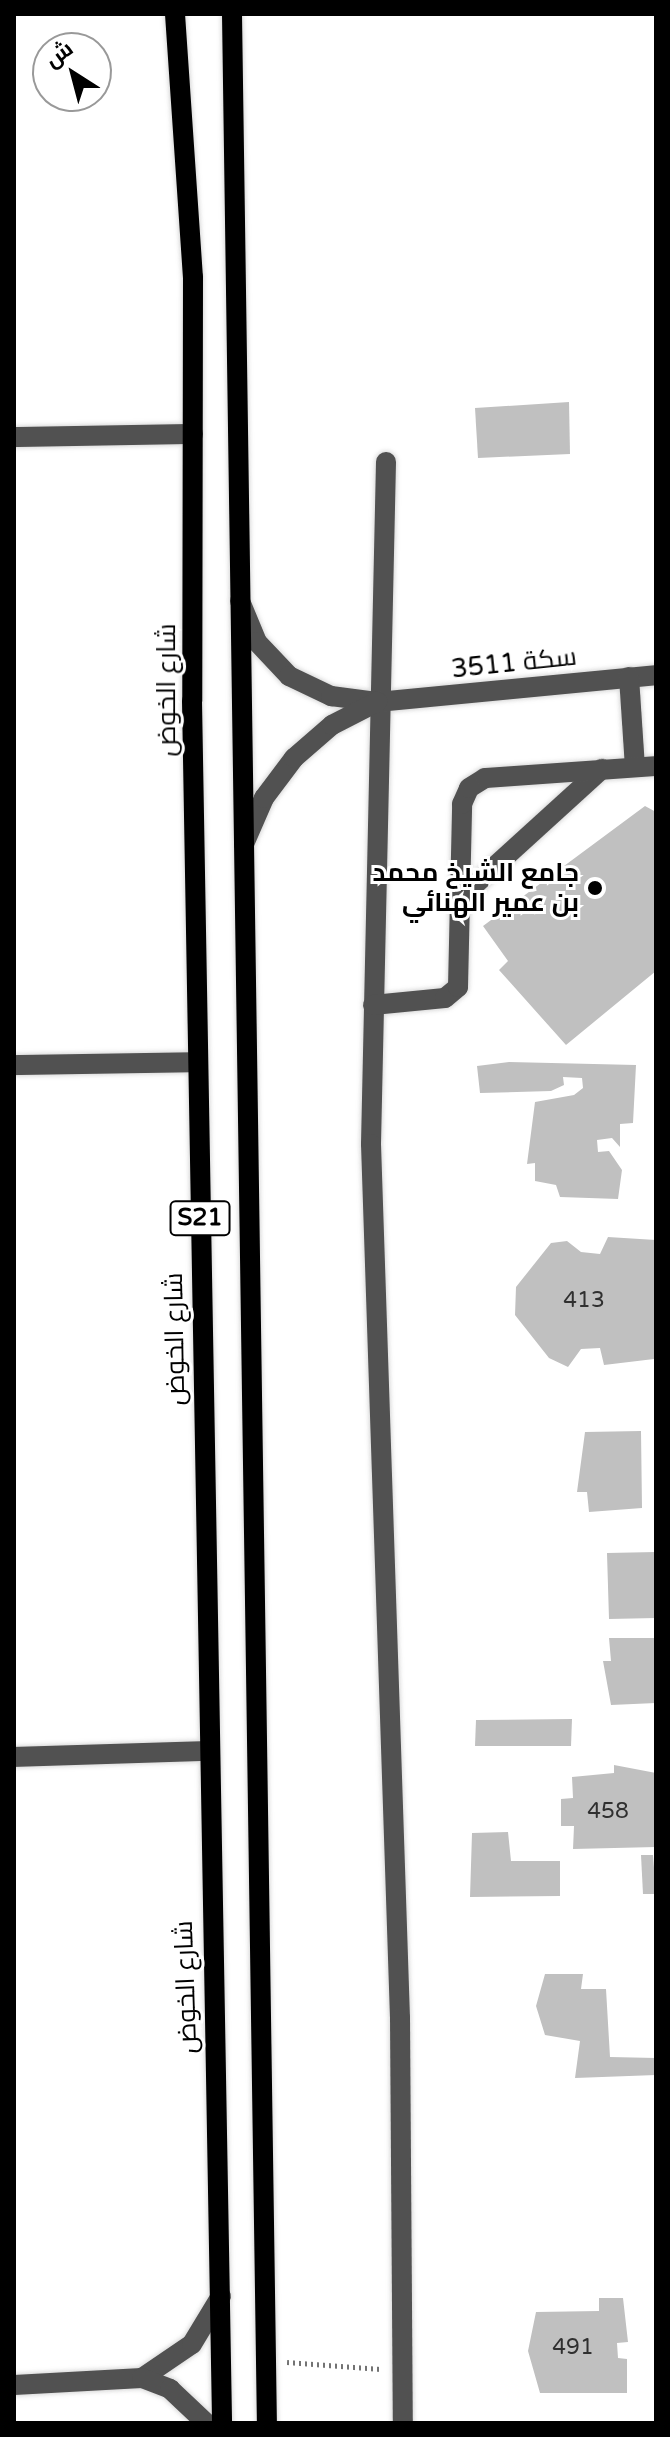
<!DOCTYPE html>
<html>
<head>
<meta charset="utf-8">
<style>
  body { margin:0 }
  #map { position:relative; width:670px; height:2437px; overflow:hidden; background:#fff; font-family:"Varela Round",Cairo,sans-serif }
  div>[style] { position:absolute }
  .building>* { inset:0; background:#c0c0c0 }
  .path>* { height:5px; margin-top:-2.5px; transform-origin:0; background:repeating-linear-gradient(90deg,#737373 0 2px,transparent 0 6px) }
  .roads { filter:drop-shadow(0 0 2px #dbdbdb) drop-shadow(0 0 2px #dbdbdb) }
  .minor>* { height:20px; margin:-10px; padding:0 10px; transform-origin:10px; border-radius:10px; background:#515151 }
  .major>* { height:20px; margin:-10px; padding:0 10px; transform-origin:10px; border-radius:10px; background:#000 }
  .dots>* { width:22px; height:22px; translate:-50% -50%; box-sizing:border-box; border:4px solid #fff; border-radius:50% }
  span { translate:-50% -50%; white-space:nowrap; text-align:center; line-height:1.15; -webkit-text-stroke:6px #fff; paint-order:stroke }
  .number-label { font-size:22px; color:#303030 }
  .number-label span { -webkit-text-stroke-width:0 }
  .shield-label span { padding:2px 6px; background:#fff; border:2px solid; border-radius:6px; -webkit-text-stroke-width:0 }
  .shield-label { font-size:24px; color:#000; font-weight:700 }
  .street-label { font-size:26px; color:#000 }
  .poi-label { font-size:26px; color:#000; font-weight:700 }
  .right { translate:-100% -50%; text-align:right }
  .frame { position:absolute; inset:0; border:16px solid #000; pointer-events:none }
  .north { position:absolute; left:32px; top:32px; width:80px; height:80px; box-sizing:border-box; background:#fff; border:2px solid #999; border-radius:50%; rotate:324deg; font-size:22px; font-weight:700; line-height:32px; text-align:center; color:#000 }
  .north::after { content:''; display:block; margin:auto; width:28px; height:36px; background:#000; clip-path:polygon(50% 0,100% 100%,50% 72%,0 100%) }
</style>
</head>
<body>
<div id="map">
  <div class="building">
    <i style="clip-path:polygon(569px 402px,570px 454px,478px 458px,475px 408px)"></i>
    <i style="clip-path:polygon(645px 806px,656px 812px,656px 971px,566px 1045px,499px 970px,508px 961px,483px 926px)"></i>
    <i style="clip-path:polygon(509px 1062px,636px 1065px,633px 1123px,620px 1124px,620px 1147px,612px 1138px,597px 1140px,598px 1152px,609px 1151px,622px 1170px,618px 1199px,560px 1197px,556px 1185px,535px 1181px,535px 1163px,527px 1164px,535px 1102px,574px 1095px,583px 1088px,582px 1078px,563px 1077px,564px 1085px,551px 1091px,480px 1093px,477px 1066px)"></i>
    <i style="clip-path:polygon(608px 1237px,656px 1240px,654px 1359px,604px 1365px,600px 1348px,581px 1349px,568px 1367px,549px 1358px,515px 1315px,516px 1287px,551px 1243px,567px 1241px,581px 1252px,600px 1254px)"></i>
    <i style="clip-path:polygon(641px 1431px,642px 1508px,589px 1512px,587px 1492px,577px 1492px,585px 1432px)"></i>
    <i style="clip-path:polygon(656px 1552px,656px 1618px,609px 1619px,607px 1553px)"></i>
    <i style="clip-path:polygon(609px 1638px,656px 1638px,656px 1703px,611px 1705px,603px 1661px,611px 1661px)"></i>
    <i style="clip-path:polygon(572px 1719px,571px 1746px,475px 1746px,476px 1720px)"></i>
    <i style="clip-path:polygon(614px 1765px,656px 1773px,656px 1847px,573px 1849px,574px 1826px,561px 1826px,561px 1799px,573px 1798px,572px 1777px,614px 1773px)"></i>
    <i style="clip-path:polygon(508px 1832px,511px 1861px,560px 1861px,560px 1896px,470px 1897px,472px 1833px)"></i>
    <i style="clip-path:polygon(641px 1855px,653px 1855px,656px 1894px,643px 1894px)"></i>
    <i style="clip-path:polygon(545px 1974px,583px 1974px,581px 1989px,606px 1989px,610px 2057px,656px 2058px,656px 2075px,575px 2078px,580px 2041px,545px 2035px,536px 2006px)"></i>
    <i style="clip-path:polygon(599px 2298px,623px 2298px,628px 2342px,617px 2343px,618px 2358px,627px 2359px,627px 2393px,540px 2393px,528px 2351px,536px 2312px,599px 2311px)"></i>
  </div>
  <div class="path">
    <i style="left:287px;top:2362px;width:94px;rotate:4.3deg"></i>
  </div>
  <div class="roads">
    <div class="minor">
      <i style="left:14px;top:437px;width:179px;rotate:-1deg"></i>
      <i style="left:386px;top:462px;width:682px;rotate:91.26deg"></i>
      <i style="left:371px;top:1144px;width:874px;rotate:88.1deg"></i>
      <i style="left:400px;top:2018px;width:405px;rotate:89.6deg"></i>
      <i style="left:240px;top:601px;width:44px;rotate:67.5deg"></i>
      <i style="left:257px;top:642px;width:47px;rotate:46.7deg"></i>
      <i style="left:289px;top:676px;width:47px;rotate:25.5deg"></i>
      <i style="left:331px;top:696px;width:46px;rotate:7.4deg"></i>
      <i style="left:377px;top:702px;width:280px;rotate:-5.5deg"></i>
      <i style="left:629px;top:677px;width:90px;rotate:86.2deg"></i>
      <i style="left:244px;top:844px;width:50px;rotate:-66.5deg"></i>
      <i style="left:264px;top:798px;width:50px;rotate:-53.1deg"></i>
      <i style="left:294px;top:758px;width:50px;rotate:-41deg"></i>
      <i style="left:332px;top:725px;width:51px;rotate:-27.1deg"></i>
      <i style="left:460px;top:898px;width:192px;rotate:-42.3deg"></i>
      <i style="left:373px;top:1005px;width:72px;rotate:-5.6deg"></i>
      <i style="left:445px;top:998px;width:17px;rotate:-40deg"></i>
      <i style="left:458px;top:987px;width:183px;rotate:-88.7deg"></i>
      <i style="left:462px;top:804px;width:17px;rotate:-66deg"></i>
      <i style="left:469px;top:788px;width:19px;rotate:-32deg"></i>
      <i style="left:485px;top:778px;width:171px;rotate:-4deg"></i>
      <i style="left:14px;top:1065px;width:184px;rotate:-0.9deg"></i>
      <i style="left:14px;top:1757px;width:193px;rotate:-1.8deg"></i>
      <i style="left:142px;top:2378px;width:60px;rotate:-34.2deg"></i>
      <i style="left:192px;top:2344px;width:56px;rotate:-58.9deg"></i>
      <i style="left:14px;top:2385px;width:128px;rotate:-3.1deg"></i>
      <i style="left:142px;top:2378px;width:30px;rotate:21deg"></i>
      <i style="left:170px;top:2389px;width:50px;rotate:43.4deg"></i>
    </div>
    <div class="major">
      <i style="left:175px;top:14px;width:264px;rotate:86.1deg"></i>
      <i style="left:193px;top:277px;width:424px;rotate:90.1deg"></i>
      <i style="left:192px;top:701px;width:1722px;rotate:89deg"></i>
      <i style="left:232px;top:14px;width:2409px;rotate:89.17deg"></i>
    </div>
  </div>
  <div class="dots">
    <i style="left:595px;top:888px;background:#000"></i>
  </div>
  <div class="number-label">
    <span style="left:584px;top:1301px">413</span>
    <span style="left:608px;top:1812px">458</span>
    <span style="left:573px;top:2348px">491</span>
  </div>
  <div class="shield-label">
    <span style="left:200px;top:1218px">S21</span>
  </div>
  <div class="street-label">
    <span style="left:514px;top:663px;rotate:-6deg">سكة 3511</span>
    <span style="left:167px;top:690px;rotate:-90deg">شارع الخوض</span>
    <span style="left:175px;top:1339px;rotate:-91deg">شارع الخوض</span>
    <span style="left:186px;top:1987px;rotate:-92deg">شارع الخوض</span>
  </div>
  <div class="poi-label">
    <span class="right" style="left:579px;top:888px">جامع الشيخ محمد<br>بن عمير الهنائي</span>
  </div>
  <div class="frame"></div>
  <div class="north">ش</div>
</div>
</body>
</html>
